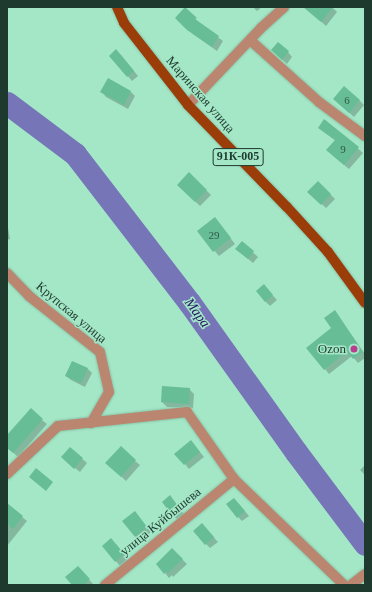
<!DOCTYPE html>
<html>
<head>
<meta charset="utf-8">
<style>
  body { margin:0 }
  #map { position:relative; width:372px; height:592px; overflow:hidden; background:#a4e7c7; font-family:Georgia,serif }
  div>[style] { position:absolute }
  .shadow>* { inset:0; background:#0003 }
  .river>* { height:23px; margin:-11.5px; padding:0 11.5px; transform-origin:11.5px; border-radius:11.5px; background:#7675b8 }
  .building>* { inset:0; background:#67bd96 }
  .roads { filter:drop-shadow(0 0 1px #89c4a8) drop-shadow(0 0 1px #89c4a8) }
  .minor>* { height:10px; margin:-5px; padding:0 5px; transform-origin:5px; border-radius:5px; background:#bb8670 }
  .tertiary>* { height:10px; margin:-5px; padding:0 5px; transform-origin:5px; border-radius:5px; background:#bb8670 }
  .primary>* { height:10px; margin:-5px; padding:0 5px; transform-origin:5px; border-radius:5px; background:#9a3d09 }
  .dots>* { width:11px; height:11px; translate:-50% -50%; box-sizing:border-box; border:2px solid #a4e7c7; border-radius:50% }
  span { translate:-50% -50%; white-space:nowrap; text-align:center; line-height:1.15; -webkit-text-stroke:3px #a4e7c7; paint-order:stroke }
  .number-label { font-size:11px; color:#305a47 }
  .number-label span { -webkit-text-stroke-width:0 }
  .shield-label span { padding:1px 3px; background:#a4e7c7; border:1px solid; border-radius:3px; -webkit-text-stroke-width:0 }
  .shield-label { font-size:12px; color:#1e392d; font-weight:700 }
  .street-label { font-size:13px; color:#1e392d }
  .poi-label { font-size:13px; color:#1e392d }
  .right { translate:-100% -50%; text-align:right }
  .water-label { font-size:14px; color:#261666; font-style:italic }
  .frame { position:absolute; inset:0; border:8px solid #1e392d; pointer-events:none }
</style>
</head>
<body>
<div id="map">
  <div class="shadow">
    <i style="clip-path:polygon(253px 7px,262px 7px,257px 11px)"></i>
    <i style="clip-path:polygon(314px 7px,332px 7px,337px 12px,326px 26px,315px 16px)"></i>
    <i style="clip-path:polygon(185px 8px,200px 24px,223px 41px,217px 51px,193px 34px)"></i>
    <i style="clip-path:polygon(288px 52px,292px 57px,287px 64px,277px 55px)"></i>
    <i style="clip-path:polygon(121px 55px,138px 76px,132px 81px,110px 56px)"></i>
    <i style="clip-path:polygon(109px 80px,131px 92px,135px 96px,128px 109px,106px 97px,102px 92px)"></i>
    <i style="clip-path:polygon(359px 100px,364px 105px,354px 117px,339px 104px)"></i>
    <i style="clip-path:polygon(325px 120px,363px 153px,349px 169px,332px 155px,336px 141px,319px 128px)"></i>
    <i style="clip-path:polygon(189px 173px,211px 195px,200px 206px,178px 185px)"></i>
    <i style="clip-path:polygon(318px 182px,335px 199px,326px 208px,309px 192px)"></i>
    <i style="clip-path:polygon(7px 222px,10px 239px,7px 240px)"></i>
    <i style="clip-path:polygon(219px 223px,235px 244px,219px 256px,198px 232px)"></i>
    <i style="clip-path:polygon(242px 242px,258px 257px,253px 263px,236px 249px)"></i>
    <i style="clip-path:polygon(268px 290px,277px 300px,270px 306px,265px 301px)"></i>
    <i style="clip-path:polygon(335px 312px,365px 354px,365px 358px,358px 363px,352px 356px,329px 374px,325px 369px)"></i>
    <i style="clip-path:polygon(87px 368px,92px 373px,85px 387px,71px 380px,66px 376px)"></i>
    <i style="clip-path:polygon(189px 389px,194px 394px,193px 408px,167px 407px,162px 402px)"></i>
    <i style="clip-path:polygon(42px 420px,47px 424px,18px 457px,7px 447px,7px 437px)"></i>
    <i style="clip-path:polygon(191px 441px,204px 457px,189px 469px,185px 464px)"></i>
    <i style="clip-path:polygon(70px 448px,87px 463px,80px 472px,67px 462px)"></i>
    <i style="clip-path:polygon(135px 461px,140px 465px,126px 481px,111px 467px)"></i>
    <i style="clip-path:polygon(365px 465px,365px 475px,360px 470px)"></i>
    <i style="clip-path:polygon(174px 501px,184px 514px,177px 519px,172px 515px)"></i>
    <i style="clip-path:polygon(239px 504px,249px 516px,242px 521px,238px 517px)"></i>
    <i style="clip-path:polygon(8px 505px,27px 521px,7px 546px,7px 506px)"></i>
    <i style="clip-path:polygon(135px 512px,151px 532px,140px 541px,136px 536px)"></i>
    <i style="clip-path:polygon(206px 529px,218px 542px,210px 548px,206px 544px)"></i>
    <i style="clip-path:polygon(116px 544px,128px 559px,120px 566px,103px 546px)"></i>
    <i style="clip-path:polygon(172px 549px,187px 564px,173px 577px,172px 575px,169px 578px,165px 573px)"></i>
    <i style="clip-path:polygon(77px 567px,94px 585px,74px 585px)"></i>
  </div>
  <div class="river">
    <i style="left:7px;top:103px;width:85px;rotate:36.9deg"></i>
    <i style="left:75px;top:154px;width:187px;rotate:52.4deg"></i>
    <i style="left:189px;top:302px;width:184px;rotate:54.5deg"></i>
    <i style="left:296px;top:452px;width:115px;rotate:53.1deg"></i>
  </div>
  <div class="building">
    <i style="clip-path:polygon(185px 7px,197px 18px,195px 19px,219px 36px,212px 47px,187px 30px,175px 18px)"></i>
    <i style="clip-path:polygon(303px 7px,333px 7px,321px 22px)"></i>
    <i style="clip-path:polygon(278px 42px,289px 51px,282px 60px,271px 50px)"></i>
    <i style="clip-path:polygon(116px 49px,134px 71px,127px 77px,109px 56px)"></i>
    <i style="clip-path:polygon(108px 78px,131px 91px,124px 105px,100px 92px)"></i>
    <i style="clip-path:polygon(344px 86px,360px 100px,349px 113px,333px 99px)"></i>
    <i style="clip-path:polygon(324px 119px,359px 147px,344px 165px,326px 150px,335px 140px,318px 128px)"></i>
    <i style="clip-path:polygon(189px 172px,207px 190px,195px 202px,177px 185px)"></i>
    <i style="clip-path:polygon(318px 181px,331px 194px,321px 205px,307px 192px)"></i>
    <i style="clip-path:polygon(215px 217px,231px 238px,213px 252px,197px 231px)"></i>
    <i style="clip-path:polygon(242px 241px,254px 251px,248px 259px,235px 249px)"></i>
    <i style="clip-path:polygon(264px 284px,273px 295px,265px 302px,256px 291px)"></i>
    <i style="clip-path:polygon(335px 310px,363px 352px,353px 359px,347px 351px,324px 370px,306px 348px,331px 328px,324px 318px)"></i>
    <i style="clip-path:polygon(72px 361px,88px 368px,81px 383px,65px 376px)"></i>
    <i style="clip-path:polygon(162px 386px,190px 388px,189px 404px,161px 402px)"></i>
    <i style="clip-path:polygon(31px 408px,43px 419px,13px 453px,7px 448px,7px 435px)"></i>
    <i style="clip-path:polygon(191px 440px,200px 452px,184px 465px,174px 454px)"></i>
    <i style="clip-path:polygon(121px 446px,136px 460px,121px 477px,105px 463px)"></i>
    <i style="clip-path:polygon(70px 447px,83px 458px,74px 469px,61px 457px)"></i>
    <i style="clip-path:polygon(36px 468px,53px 482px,46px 491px,29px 477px)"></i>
    <i style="clip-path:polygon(170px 495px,180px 509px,172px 515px,162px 502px)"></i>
    <i style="clip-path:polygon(234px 498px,245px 511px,237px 518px,226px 504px)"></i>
    <i style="clip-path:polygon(7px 503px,23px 516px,13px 529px,7px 523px)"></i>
    <i style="clip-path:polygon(135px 511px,147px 527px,135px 537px,122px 521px)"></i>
    <i style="clip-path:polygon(202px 523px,214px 537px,205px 545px,193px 531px)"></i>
    <i style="clip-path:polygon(111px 538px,124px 554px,115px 562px,102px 546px)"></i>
    <i style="clip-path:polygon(172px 548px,183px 559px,168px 573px,167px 571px,164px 574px,156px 564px)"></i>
    <i style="clip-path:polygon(78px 566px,90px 579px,84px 585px,72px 585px,65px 577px)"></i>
  </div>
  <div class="roads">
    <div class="minor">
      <i style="left:250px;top:40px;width:93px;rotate:41.9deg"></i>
      <i style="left:319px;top:102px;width:57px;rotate:36.5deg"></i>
      <i style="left:188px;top:105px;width:106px;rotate:-46.5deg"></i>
      <i style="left:261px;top:28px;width:31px;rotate:-42deg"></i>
      <i style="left:7px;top:273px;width:32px;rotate:46deg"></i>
      <i style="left:29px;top:296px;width:90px;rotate:38.3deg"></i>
      <i style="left:100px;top:352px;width:41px;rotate:77.3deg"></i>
      <i style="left:109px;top:392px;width:36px;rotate:120deg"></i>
      <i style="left:7px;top:474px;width:70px;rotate:-43.3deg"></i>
      <i style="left:58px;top:426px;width:130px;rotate:-6.2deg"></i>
      <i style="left:187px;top:412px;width:82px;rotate:55deg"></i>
      <i style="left:234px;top:479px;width:153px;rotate:43.9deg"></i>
      <i style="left:105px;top:585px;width:167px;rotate:-39.4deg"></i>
    </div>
    <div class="tertiary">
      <i style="left:351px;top:585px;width:18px;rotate:-38deg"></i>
    </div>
    <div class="primary">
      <i style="left:117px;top:7px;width:17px;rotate:66deg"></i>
      <i style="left:124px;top:23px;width:104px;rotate:52deg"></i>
      <i style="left:188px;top:105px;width:142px;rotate:45.9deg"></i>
      <i style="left:287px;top:207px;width:61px;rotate:47.7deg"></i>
      <i style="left:328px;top:252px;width:63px;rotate:54deg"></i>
    </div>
  </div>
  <div class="dots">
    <i style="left:354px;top:349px;background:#b83d90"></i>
  </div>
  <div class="number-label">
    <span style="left:347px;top:100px">6</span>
    <span style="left:343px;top:149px">9</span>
    <span style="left:214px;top:235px">29</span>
  </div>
  <div class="shield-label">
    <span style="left:238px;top:157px">91К-005</span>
  </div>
  <div class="street-label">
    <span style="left:200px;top:95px;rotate:49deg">Маринская улица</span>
    <span style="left:71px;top:313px;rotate:40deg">Крупская улица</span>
    <span style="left:161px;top:522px;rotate:-39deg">улица Куйбышева</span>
  </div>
  <div class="poi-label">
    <span class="right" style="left:346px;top:349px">Ozon</span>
  </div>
  <div class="water-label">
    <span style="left:197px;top:313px;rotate:54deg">Мара</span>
  </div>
  <div class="frame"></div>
</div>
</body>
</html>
